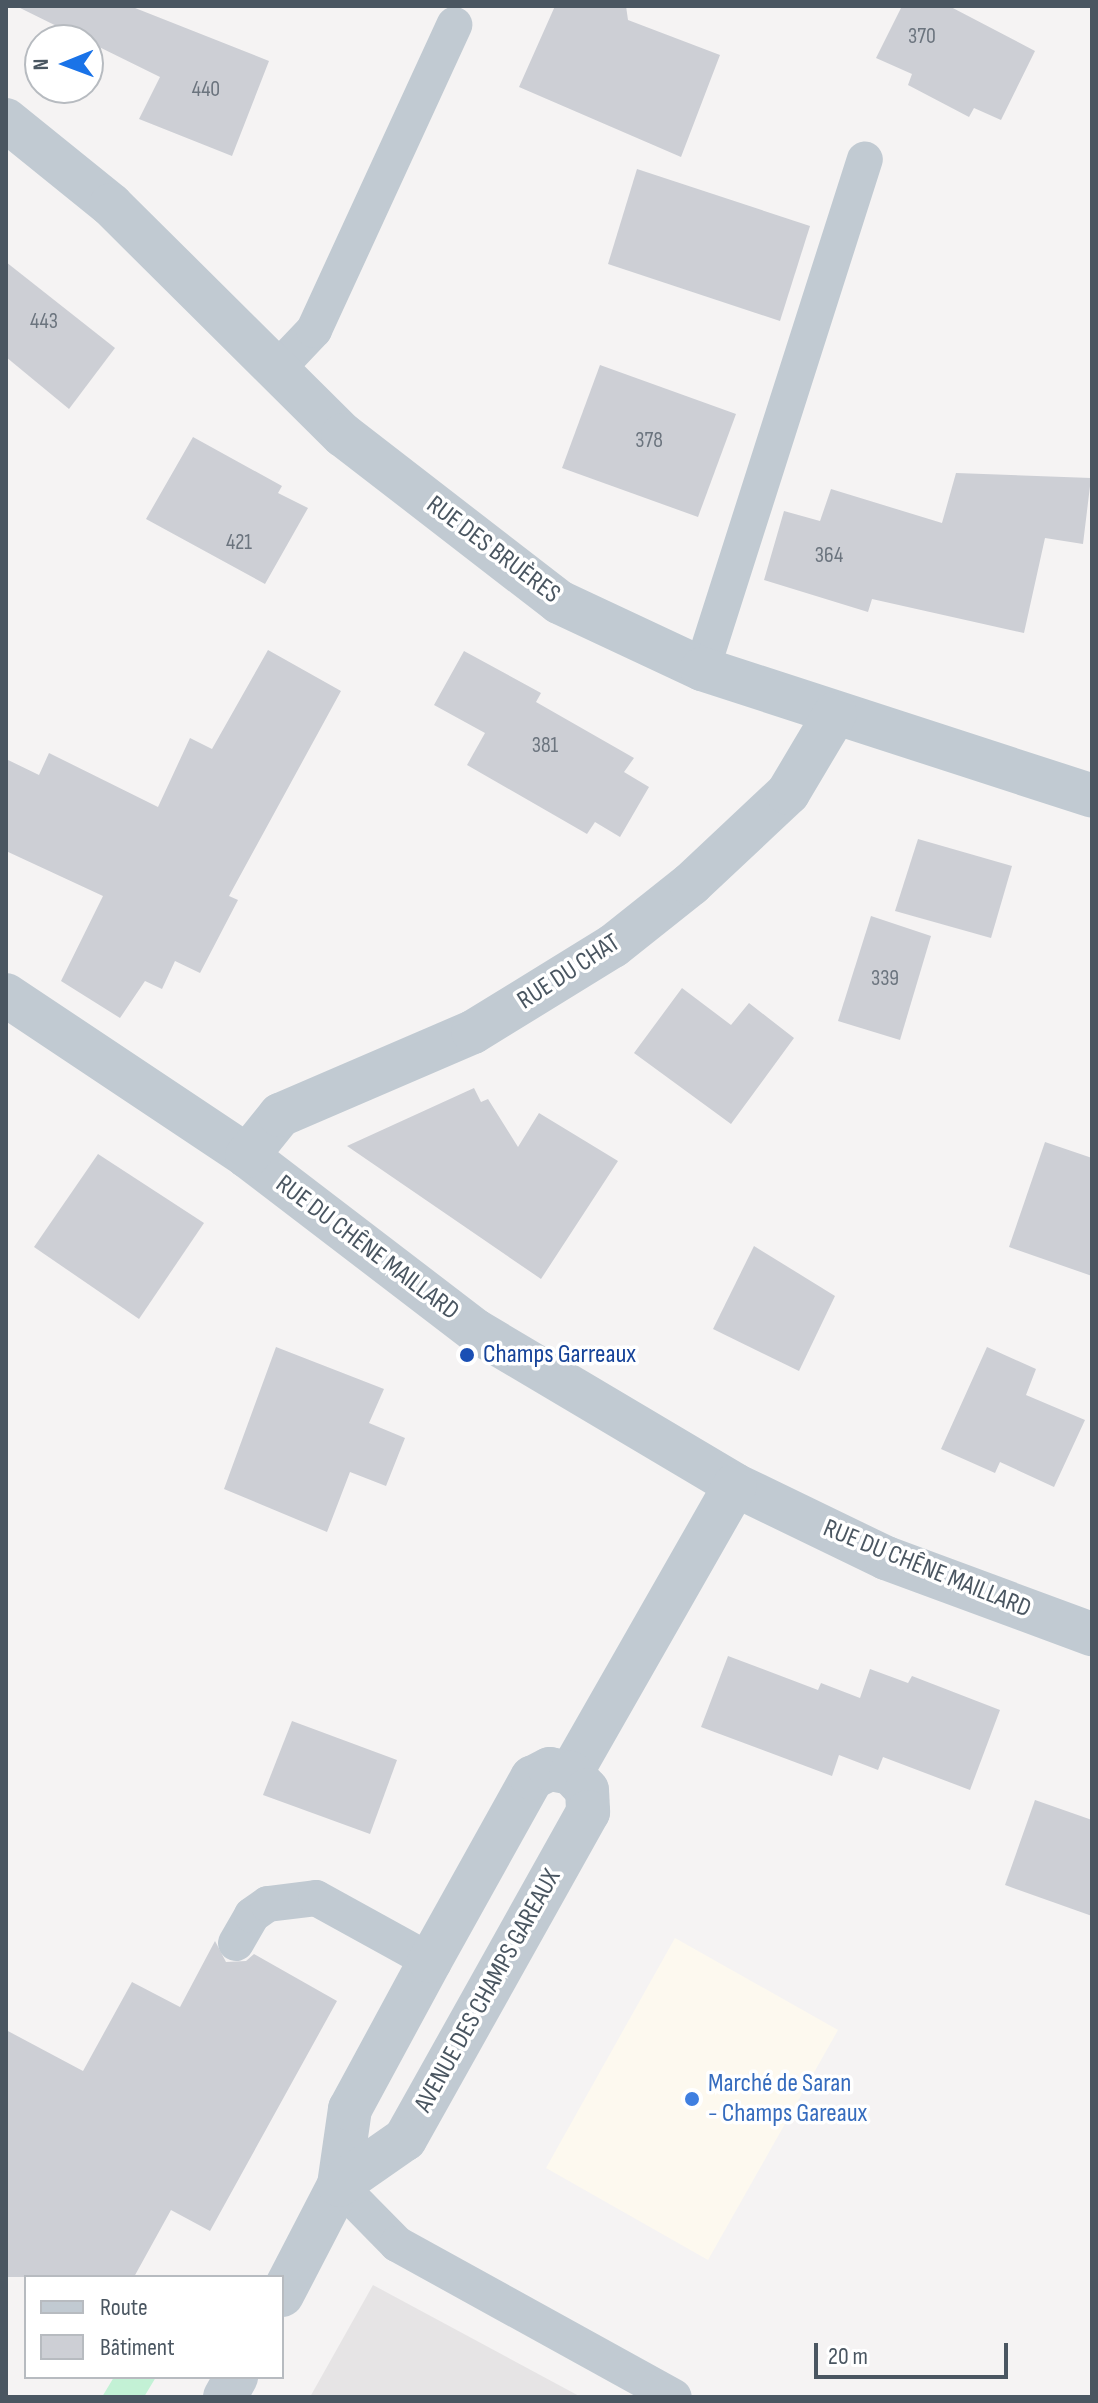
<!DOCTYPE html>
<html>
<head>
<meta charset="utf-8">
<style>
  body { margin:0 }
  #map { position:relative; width:1098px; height:2403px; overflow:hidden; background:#f5f3f3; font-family:"Sofia Sans Condensed",sans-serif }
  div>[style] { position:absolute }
  .commercial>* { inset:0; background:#fdf9ef }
  .education>* { inset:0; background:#e6e4e5 }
  .green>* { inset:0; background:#c3f1d5 }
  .building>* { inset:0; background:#cdcfd5 }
  .lane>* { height:36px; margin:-18px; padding:0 18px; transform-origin:18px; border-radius:18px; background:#c1cad2 }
  .street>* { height:44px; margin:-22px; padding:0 22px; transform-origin:22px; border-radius:22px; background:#c1cad2 }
  .dots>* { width:22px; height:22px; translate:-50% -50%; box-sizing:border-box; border:4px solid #fff; border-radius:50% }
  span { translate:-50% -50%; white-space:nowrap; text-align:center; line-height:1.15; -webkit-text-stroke:7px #fff; paint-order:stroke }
  .number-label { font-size:22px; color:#6b747e }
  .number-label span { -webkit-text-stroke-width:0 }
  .street-label { font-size:26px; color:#4a5661 }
  .transit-label { font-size:26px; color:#164399 }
  .left { translate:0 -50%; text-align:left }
  .shop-label { font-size:26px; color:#366cbe }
  .frame { position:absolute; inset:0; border:8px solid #4a5661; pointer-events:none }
  .legend { position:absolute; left:24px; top:2275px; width:260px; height:104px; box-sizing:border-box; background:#fff; border:2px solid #b7bbc0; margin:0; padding:10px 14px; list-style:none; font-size:24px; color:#4a5661 }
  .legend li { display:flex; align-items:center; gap:16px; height:40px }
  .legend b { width:40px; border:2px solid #b7bbc0 }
  .north { position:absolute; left:24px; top:24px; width:80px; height:80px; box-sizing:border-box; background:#fff; border:2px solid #b7bbc0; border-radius:50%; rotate:269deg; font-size:22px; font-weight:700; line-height:32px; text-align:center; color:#4a5661 }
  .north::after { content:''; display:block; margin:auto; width:28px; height:36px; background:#1a73e8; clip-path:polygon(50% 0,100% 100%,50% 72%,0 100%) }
  .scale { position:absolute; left:814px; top:2343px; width:194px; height:36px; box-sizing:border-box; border:4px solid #4a5661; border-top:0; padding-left:10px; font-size:24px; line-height:28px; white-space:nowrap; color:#4a5661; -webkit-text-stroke:6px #fff; paint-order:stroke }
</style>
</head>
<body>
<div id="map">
  <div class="commercial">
    <i style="clip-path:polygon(675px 1938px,838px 2030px,708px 2260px,546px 2168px)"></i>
  </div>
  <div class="education">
    <i style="clip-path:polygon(373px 2285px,581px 2397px,310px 2397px)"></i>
  </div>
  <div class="green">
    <i style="clip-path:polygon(114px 2377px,156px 2377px,144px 2397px,102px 2397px)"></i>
  </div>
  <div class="building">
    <i style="clip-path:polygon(16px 6px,130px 6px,269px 61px,232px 156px,139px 119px,160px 77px)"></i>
    <i style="clip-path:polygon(555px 6px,626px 6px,628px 20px,720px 55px,681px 157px,519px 87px)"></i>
    <i style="clip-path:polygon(902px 6px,949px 6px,1035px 51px,1001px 120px,974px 108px,969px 117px,908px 85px,912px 74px,876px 58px)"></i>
    <i style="clip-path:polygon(637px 169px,810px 226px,780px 321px,608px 264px)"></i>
    <i style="clip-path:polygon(6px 262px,115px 348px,69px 409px,6px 357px)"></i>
    <i style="clip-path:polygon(600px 365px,736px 414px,698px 517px,562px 468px)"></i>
    <i style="clip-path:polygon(193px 437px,282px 486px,278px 493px,308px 508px,265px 584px,146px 519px)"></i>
    <i style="clip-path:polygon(956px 473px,1091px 478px,1083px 544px,1045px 538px,1024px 633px,872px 599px,868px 612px,764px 580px,784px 511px,820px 521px,831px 489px,942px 523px)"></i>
    <i style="clip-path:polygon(268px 650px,341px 691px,229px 896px,238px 900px,200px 973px,175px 961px,162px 989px,145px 981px,120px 1018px,61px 981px,103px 896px,6px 851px,6px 759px,39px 775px,49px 753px,158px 807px,190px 738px,212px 749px)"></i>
    <i style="clip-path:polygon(464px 651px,541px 693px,536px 702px,634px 758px,624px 772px,649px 787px,620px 837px,595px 822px,587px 834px,467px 765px,485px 733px,434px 705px)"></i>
    <i style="clip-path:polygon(918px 839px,1012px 866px,991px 938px,895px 911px)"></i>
    <i style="clip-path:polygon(871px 916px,931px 936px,900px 1040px,838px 1021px)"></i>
    <i style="clip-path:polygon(682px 988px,731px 1025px,749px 1003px,794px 1038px,731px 1124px,634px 1053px)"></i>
    <i style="clip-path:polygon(474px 1088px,481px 1102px,488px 1099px,518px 1147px,539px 1113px,618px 1161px,541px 1279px,347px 1146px)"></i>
    <i style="clip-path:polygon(1045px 1142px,1092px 1158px,1092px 1276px,1009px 1247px)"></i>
    <i style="clip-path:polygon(98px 1154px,204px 1223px,139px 1319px,34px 1247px)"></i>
    <i style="clip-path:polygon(754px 1246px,835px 1296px,799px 1371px,713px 1329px)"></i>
    <i style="clip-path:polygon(276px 1347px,384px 1389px,369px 1423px,405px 1438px,386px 1486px,350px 1472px,327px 1532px,224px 1489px)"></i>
    <i style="clip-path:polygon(987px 1347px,1036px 1369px,1026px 1395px,1085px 1420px,1054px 1487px,1000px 1462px,995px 1473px,941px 1449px)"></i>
    <i style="clip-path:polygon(728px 1656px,818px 1690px,821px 1683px,860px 1698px,870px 1669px,908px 1683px,912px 1676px,1000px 1710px,970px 1790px,883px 1757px,878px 1770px,839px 1755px,832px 1776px,701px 1727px)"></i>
    <i style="clip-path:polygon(292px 1721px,397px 1760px,370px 1834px,263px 1795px)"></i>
    <i style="clip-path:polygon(1035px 1800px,1092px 1820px,1092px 1916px,1005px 1885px)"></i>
    <i style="clip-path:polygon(215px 1941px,226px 1962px,246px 1961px,254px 1954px,337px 2001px,210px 2231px,171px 2210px,134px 2277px,6px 2277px,6px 2030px,83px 2071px,132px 1982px,180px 2007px)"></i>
  </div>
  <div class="lane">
    <i style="left:277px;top:369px;width:54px;rotate:-46.5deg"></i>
    <i style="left:314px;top:330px;width:336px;rotate:-65.3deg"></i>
    <i style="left:702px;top:669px;width:535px;rotate:-72.28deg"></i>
    <i style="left:236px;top:1943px;width:32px;rotate:-60deg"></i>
    <i style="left:252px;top:1915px;width:19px;rotate:-35deg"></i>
    <i style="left:268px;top:1904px;width:48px;rotate:-7.1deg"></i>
    <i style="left:316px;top:1898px;width:130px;rotate:28.9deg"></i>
    <i style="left:339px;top:2185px;width:83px;rotate:45.5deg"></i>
    <i style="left:397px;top:2244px;width:316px;rotate:28.9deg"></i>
  </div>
  <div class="street">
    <i style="left:6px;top:120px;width:135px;rotate:39deg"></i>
    <i style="left:111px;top:205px;width:327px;rotate:44.8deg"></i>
    <i style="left:343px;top:435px;width:273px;rotate:37.7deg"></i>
    <i style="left:559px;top:602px;width:158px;rotate:25.1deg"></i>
    <i style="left:702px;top:669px;width:410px;rotate:18deg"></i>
    <i style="left:6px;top:995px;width:290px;rotate:33.7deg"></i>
    <i style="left:247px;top:1156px;width:288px;rotate:37.4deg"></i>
    <i style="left:476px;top:1331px;width:301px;rotate:30.7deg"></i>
    <i style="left:735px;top:1485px;width:168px;rotate:25.8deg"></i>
    <i style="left:886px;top:1558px;width:220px;rotate:20.3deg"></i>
    <i style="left:247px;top:1156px;width:53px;rotate:-51.2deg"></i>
    <i style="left:280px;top:1115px;width:210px;rotate:-23.3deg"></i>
    <i style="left:473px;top:1032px;width:164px;rotate:-31.6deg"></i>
    <i style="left:613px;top:946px;width:100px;rotate:-38.5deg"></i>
    <i style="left:691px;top:884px;width:133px;rotate:-43.2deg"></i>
    <i style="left:788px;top:793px;width:92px;rotate:-59.3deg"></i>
    <i style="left:571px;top:1773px;width:331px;rotate:-60.3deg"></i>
    <i style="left:282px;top:2295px;width:124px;rotate:-62.6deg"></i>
    <i style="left:339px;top:2185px;width:77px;rotate:-81.8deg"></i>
    <i style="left:350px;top:2109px;width:168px;rotate:-61.6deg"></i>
    <i style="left:430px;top:1961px;width:210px;rotate:-60.9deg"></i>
    <i style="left:532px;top:1778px;width:20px;rotate:-27deg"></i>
    <i style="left:550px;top:1769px;width:21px;rotate:11deg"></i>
    <i style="left:571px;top:1773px;width:23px;rotate:47deg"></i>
    <i style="left:587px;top:1790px;width:22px;rotate:87deg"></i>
    <i style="left:588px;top:1812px;width:375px;rotate:119.2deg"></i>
    <i style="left:405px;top:2139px;width:80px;rotate:145.1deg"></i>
    <i style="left:225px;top:2397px;width:23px;rotate:-61deg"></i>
  </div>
  <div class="dots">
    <i style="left:467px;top:1355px;background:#1a4fb4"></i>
    <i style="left:692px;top:2099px;background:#3f7fe0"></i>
  </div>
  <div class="number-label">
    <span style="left:922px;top:37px">370</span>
    <span style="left:206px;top:90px">440</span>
    <span style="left:44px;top:322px">443</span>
    <span style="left:649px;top:441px">378</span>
    <span style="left:239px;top:543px">421</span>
    <span style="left:829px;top:556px">364</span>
    <span style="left:545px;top:746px">381</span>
    <span style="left:885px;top:979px">339</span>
  </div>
  <div class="street-label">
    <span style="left:493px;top:550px;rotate:37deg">RUE DES BRUÈRES</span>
    <span style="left:569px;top:972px;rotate:-33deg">RUE DU CHAT</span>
    <span style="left:367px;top:1248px;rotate:37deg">RUE DU CHÊNE MAILLARD</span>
    <span style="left:927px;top:1569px;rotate:22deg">RUE DU CHÊNE MAILLARD</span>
    <span style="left:488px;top:1991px;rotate:-61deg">AVENUE DES CHAMPS GAREAUX</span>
  </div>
  <div class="transit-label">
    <span class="left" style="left:483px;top:1355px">Champs Garreaux</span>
  </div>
  <div class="shop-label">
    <span class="left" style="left:708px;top:2099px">Marché de Saran<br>- Champs Gareaux</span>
  </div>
  <div class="frame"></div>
  <ul class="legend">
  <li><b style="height:10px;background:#c1cad2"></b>Route</li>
  <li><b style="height:22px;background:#cdcfd5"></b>Bâtiment</li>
  </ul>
  <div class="north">N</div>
  <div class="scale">20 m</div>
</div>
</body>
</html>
